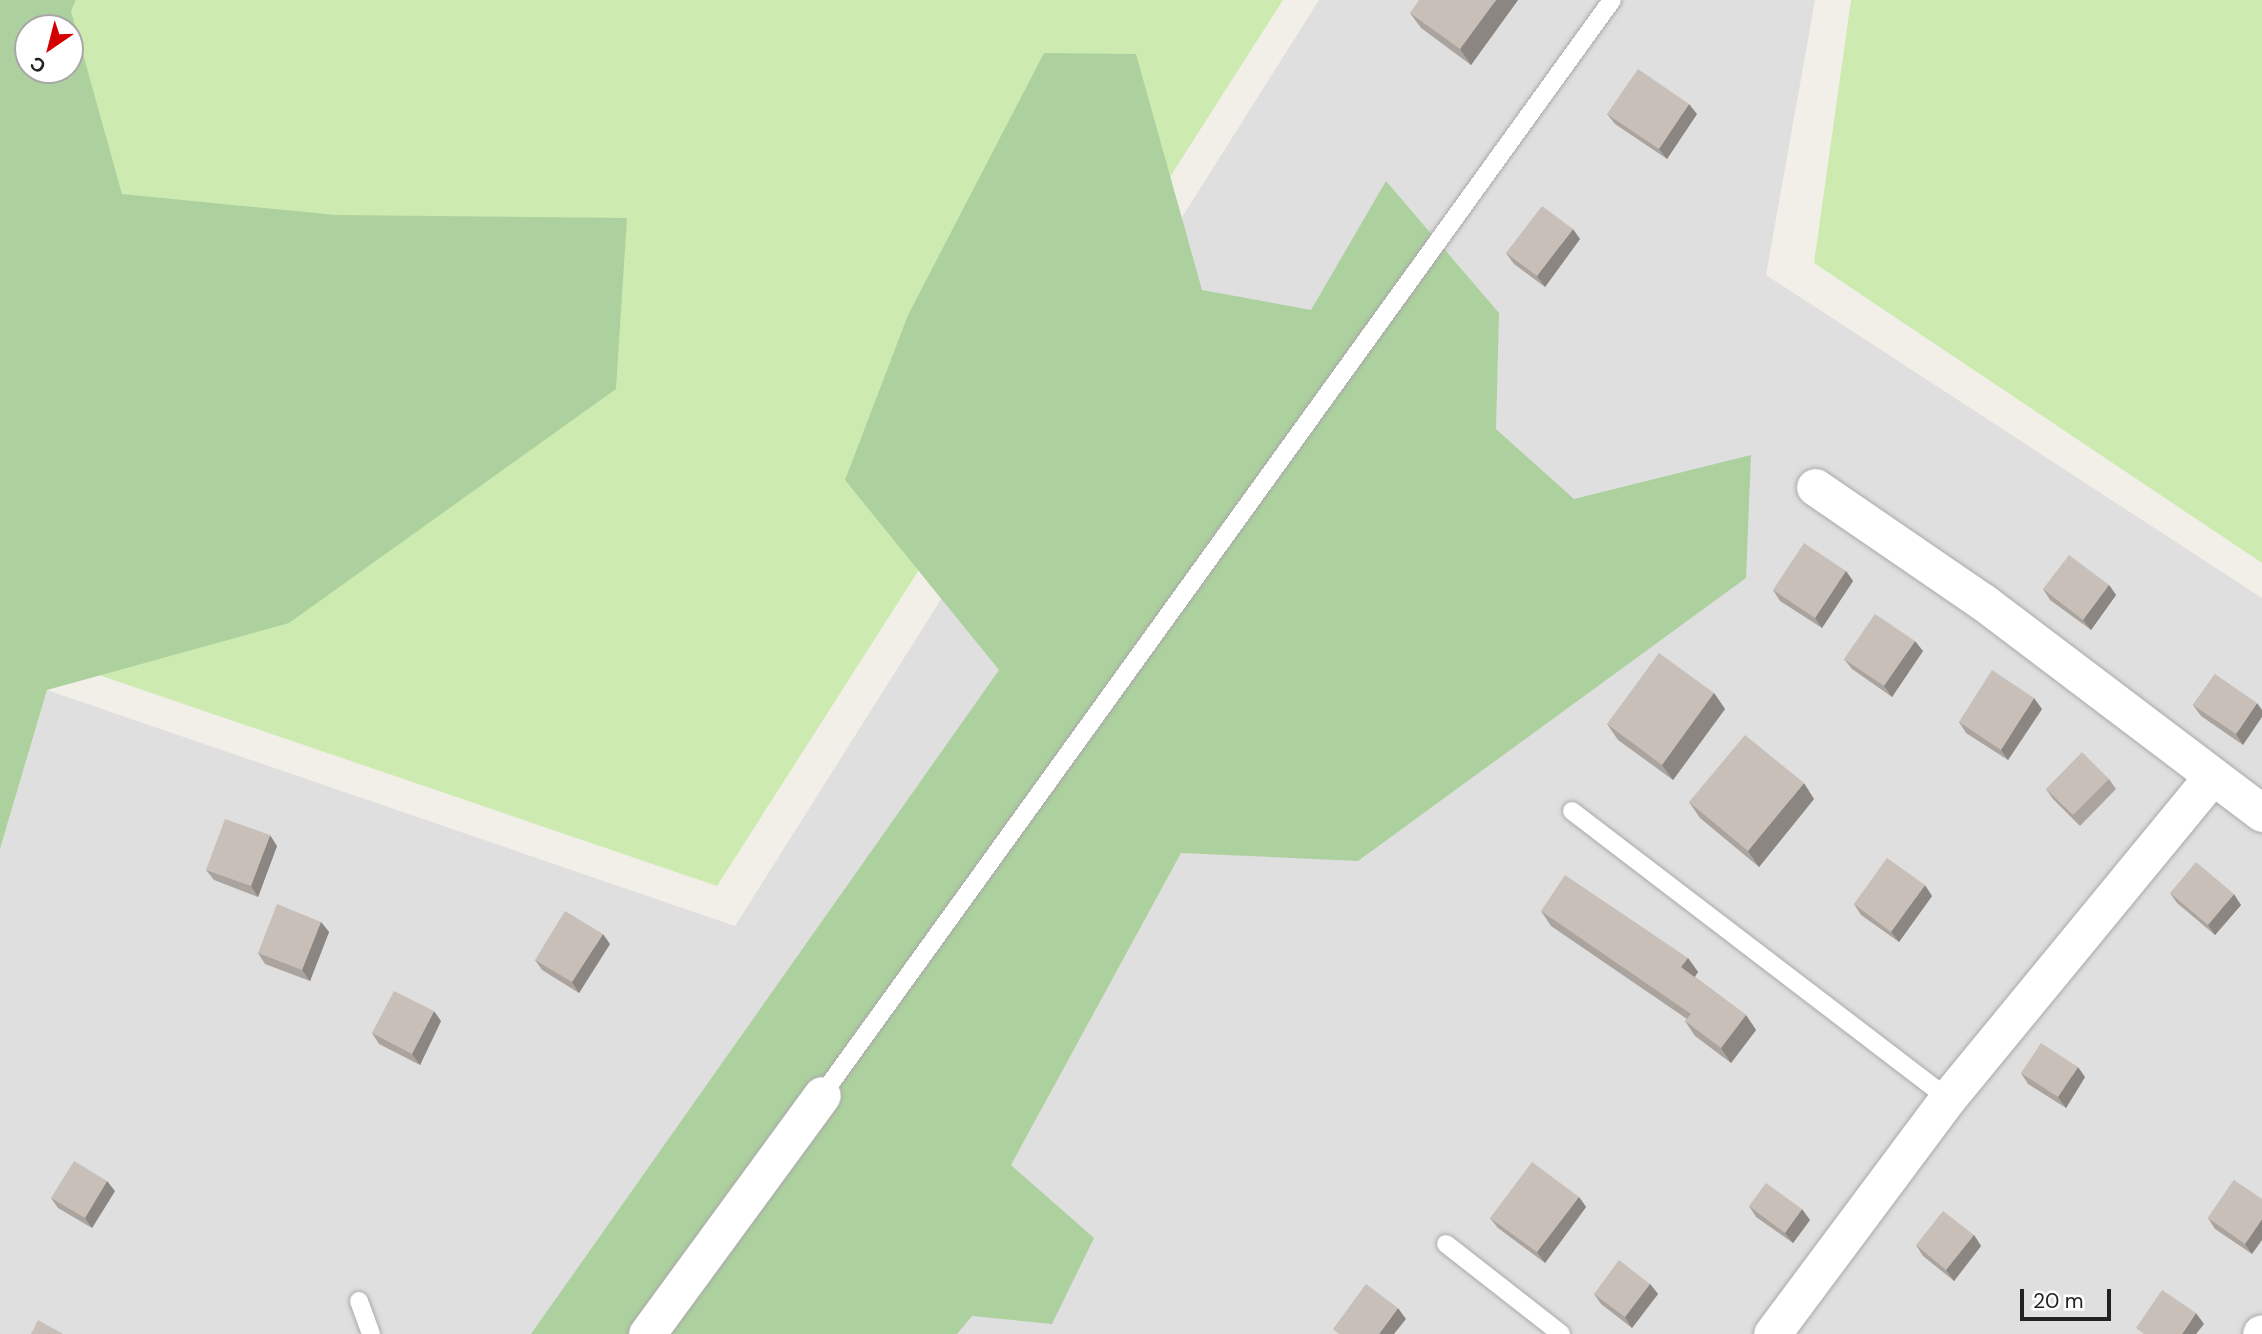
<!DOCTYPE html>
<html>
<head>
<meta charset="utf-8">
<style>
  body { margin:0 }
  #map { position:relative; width:2262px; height:1334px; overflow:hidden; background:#f2efe9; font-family:"DM Sans",sans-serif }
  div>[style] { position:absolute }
  .residential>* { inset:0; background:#e0dfdf }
  .grass>* { inset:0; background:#cdebb0 }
  .forest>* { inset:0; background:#add19e }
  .roads { filter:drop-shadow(0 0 2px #a9a9a9) drop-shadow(0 0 2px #a9a9a9) }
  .lane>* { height:18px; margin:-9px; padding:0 9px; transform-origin:9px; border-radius:9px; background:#fff }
  .street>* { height:37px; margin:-18.5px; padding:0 18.5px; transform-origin:18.5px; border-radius:18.5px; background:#fff }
  .wall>* { inset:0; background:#aba49e }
  .shaded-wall>* { inset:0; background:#8b8681 }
  .building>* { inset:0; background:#c7bfb8 }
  span { translate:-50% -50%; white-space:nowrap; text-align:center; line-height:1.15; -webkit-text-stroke:5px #fff; paint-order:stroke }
  .north { position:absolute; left:14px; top:14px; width:70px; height:70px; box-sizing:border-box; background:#fff; border:2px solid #a7a7a7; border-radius:50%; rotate:215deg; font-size:19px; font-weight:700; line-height:28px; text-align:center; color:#222 }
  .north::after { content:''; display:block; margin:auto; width:24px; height:32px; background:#d40000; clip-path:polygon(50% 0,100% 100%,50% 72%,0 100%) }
  .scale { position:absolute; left:2020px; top:1289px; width:91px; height:32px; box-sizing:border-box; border:4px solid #222; border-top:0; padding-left:9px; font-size:21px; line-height:24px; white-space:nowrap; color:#222; -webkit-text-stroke:5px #fff; paint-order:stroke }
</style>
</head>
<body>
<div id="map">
  <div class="residential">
    <i style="clip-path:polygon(1319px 0,1815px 0,1766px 275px,2262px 598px,2262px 1334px,0 1334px,0 849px,47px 690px,735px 926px)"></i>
  </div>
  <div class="grass">
    <i style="clip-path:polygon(evenodd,0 0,1283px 0,717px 886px,87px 671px,0 0,28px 28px,70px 28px,70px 70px,28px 70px,28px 28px)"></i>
    <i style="clip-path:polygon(1851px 0,2262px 0,2262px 563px,1814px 263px)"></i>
  </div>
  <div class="forest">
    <i style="clip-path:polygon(evenodd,0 0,76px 0,71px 11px,122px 194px,336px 215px,627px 218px,616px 389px,289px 623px,47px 690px,0 849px,0 0,70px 28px,70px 70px,28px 70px,28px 28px,70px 28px)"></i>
    <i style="clip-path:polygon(1044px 53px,1136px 54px,1202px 290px,1311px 310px,1386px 181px,1499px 313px,1496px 429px,1574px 499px,1751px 455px,1746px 578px,1358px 861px,1181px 853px,1011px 1165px,1094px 1238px,1052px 1324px,972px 1316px,957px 1334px,531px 1334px,999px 670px,845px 480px,908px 315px)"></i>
  </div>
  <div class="roads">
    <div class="lane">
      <i style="left:1572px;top:811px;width:473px;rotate:37.4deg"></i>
      <i style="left:822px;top:1095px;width:1350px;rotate:-54.19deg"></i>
      <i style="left:1446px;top:1244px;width:146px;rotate:38deg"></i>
      <i style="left:359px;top:1301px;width:35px;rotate:70deg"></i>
    </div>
    <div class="street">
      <i style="left:1815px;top:487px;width:204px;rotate:34.4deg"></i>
      <i style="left:1983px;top:602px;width:350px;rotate:37.1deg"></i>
      <i style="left:647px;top:1334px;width:296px;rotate:-53.8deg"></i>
      <i style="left:1772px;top:1334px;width:294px;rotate:-53.3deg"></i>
      <i style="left:1948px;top:1098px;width:416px;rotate:-50.6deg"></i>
      <i style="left:2261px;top:1334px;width:1px;rotate:-45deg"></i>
    </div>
  </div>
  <div class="wall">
    <i style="clip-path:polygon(1518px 0,1471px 65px,1421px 28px,1410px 13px)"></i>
    <i style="clip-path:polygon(1607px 114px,1697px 114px,1667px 159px,1615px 124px)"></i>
    <i style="clip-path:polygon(1580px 239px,1545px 287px,1514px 264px,1506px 253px)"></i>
    <i style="clip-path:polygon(1846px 571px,1853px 581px,1822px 628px,1780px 601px,1773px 590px)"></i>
    <i style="clip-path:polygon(2109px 585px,2116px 595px,2091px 630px,2050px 600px,2043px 589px)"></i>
    <i style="clip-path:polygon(1923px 651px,1892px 697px,1852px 669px,1844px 659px)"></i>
    <i style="clip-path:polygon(2215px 674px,2243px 745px,2201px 716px,2193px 705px)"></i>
    <i style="clip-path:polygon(1714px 693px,1725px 709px,1673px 780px,1618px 740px,1607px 724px)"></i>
    <i style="clip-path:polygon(2042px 709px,2008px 760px,1966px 733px,1959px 722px)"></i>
    <i style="clip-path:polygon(2109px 779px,2116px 789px,2080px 826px,2053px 799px,2046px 789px)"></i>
    <i style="clip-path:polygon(1814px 799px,1759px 867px,1700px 818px,1689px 802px)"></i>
    <i style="clip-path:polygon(277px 846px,258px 897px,214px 880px,206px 870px)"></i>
    <i style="clip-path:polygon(2170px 893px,2241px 905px,2215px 935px,2177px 903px)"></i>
    <i style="clip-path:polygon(1932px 896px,1899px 942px,1861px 915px,1854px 904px)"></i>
    <i style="clip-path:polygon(1541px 911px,1688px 958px,1698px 972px,1695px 977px,1746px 1015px,1756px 1030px,1731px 1063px,1695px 1036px,1685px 1021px,1687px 1019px,1551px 926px)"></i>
    <i style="clip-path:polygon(321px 922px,329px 932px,310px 981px,265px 964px,258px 953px)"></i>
    <i style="clip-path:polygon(610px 944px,579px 993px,542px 970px,535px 960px)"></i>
    <i style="clip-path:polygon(441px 1021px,420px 1065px,379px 1044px,372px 1033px)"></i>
    <i style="clip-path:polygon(2021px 1073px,2085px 1077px,2066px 1108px,2028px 1084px)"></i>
    <i style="clip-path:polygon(2234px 1180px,2252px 1254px,2215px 1229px,2208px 1218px)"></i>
    <i style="clip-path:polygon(115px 1191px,92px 1228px,58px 1208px,51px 1198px)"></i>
    <i style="clip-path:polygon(1579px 1197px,1586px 1207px,1545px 1263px,1498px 1228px,1490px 1218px)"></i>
    <i style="clip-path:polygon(1749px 1206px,1810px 1220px,1793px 1243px,1756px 1217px)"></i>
    <i style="clip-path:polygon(1974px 1235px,1981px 1246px,1954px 1281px,1923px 1256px,1916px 1245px)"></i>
    <i style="clip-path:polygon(1650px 1284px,1658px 1294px,1632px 1328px,1601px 1304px,1594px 1294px)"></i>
  </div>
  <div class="shaded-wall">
    <i style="clip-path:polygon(1496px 0,1518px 0,1471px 65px,1460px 49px)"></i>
    <i style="clip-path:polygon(1689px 104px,1697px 114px,1667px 159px,1659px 149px)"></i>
    <i style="clip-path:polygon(1573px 229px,1580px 239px,1545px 287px,1537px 276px)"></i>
    <i style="clip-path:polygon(1846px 571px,1853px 581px,1822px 628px,1815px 618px)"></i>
    <i style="clip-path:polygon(2109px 585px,2116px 595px,2091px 630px,2083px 620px)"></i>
    <i style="clip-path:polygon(1915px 641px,1923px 651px,1892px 697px,1884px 686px)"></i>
    <i style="clip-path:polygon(1714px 693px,1725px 709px,1673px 780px,1662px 765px)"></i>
    <i style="clip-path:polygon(2034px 698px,2042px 709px,2008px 760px,2001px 750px)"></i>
    <i style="clip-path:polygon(2257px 703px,2262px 710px,2262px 717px,2243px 745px,2236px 734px)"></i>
    <i style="clip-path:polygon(1804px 783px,1814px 799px,1759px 867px,1748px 851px)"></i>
    <i style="clip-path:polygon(270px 835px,277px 846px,258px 897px,251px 886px)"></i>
    <i style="clip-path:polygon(1925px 885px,1932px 896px,1899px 942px,1891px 932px)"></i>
    <i style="clip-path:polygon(2234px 894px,2241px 905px,2215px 935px,2208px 925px)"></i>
    <i style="clip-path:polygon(321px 922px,329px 932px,310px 981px,302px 970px)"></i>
    <i style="clip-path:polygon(603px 934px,610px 944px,579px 993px,572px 982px)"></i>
    <i style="clip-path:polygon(1688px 958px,1698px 972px,1691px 981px,1681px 967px)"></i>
    <i style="clip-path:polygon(434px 1011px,441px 1021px,420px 1065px,412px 1054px)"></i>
    <i style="clip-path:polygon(1746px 1015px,1756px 1030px,1731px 1063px,1721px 1048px)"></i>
    <i style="clip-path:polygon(2078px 1067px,2085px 1077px,2066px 1108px,2058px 1097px)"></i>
    <i style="clip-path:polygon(107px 1181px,115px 1191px,92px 1228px,85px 1218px)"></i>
    <i style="clip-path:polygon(1579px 1197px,1586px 1207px,1545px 1263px,1537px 1252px)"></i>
    <i style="clip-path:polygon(1802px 1209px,1810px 1220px,1793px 1243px,1785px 1233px)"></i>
    <i style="clip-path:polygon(2262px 1219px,2262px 1240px,2252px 1254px,2245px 1244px)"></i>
    <i style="clip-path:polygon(1974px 1235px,1981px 1246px,1954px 1281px,1946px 1270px)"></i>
    <i style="clip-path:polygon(1650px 1284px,1658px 1294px,1632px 1328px,1625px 1317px)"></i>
    <i style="clip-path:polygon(1398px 1308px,1406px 1319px,1394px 1334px,1379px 1334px)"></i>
    <i style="clip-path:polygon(2196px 1313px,2204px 1324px,2196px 1334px,2182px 1334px)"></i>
  </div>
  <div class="building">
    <i style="clip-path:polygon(1419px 0,1496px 0,1460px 49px,1410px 13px)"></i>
    <i style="clip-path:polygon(1638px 69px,1689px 104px,1659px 149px,1607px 114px)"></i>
    <i style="clip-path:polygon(1542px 206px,1573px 229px,1537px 276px,1506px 253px)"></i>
    <i style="clip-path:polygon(1804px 543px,1846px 571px,1815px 618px,1773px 590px)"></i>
    <i style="clip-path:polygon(2069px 555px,2109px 585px,2083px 620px,2043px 589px)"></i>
    <i style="clip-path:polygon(1875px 614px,1915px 641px,1884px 686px,1844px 659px)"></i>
    <i style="clip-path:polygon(1659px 653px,1714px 693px,1662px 765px,1607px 724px)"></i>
    <i style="clip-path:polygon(1992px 670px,2034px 698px,2001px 750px,1959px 722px)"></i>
    <i style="clip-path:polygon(2215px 674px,2257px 703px,2236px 734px,2193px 705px)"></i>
    <i style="clip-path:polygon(1745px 735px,1804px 783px,1748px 851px,1689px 802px)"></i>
    <i style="clip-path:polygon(2082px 752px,2109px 779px,2073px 815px,2046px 789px)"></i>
    <i style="clip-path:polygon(225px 819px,270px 835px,251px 886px,206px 870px)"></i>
    <i style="clip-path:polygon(1887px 858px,1925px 885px,1891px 932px,1854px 904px)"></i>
    <i style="clip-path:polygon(2196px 862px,2234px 894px,2208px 925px,2170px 893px)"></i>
    <i style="clip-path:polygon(1565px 875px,1688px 958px,1681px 967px,1746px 1015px,1721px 1048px,1685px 1021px,1691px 1014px,1541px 911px)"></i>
    <i style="clip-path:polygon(277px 904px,321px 922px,302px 970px,258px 953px)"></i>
    <i style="clip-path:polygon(565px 911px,603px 934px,572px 982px,535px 960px)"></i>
    <i style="clip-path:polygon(394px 991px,434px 1011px,412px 1054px,372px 1033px)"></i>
    <i style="clip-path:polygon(2041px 1043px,2078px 1067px,2058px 1097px,2021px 1073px)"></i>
    <i style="clip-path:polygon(74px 1161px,107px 1181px,85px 1218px,51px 1198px)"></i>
    <i style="clip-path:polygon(1532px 1162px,1579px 1197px,1537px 1252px,1490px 1218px)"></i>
    <i style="clip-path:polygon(2234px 1180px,2262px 1199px,2262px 1219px,2245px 1244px,2208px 1218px)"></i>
    <i style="clip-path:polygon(1766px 1183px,1802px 1209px,1785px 1233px,1749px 1206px)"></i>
    <i style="clip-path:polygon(1943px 1211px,1974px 1235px,1946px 1270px,1916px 1245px)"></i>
    <i style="clip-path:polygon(1619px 1260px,1650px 1284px,1625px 1317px,1594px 1294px)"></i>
    <i style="clip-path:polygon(1366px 1284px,1398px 1308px,1379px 1334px,1339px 1334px,1333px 1329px)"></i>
    <i style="clip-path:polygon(2162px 1290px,2196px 1313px,2182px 1334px,2144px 1334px,2136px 1328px)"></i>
    <i style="clip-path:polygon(38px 1320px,63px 1334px,31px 1334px)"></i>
  </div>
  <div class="north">С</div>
  <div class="scale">20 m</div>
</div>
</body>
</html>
